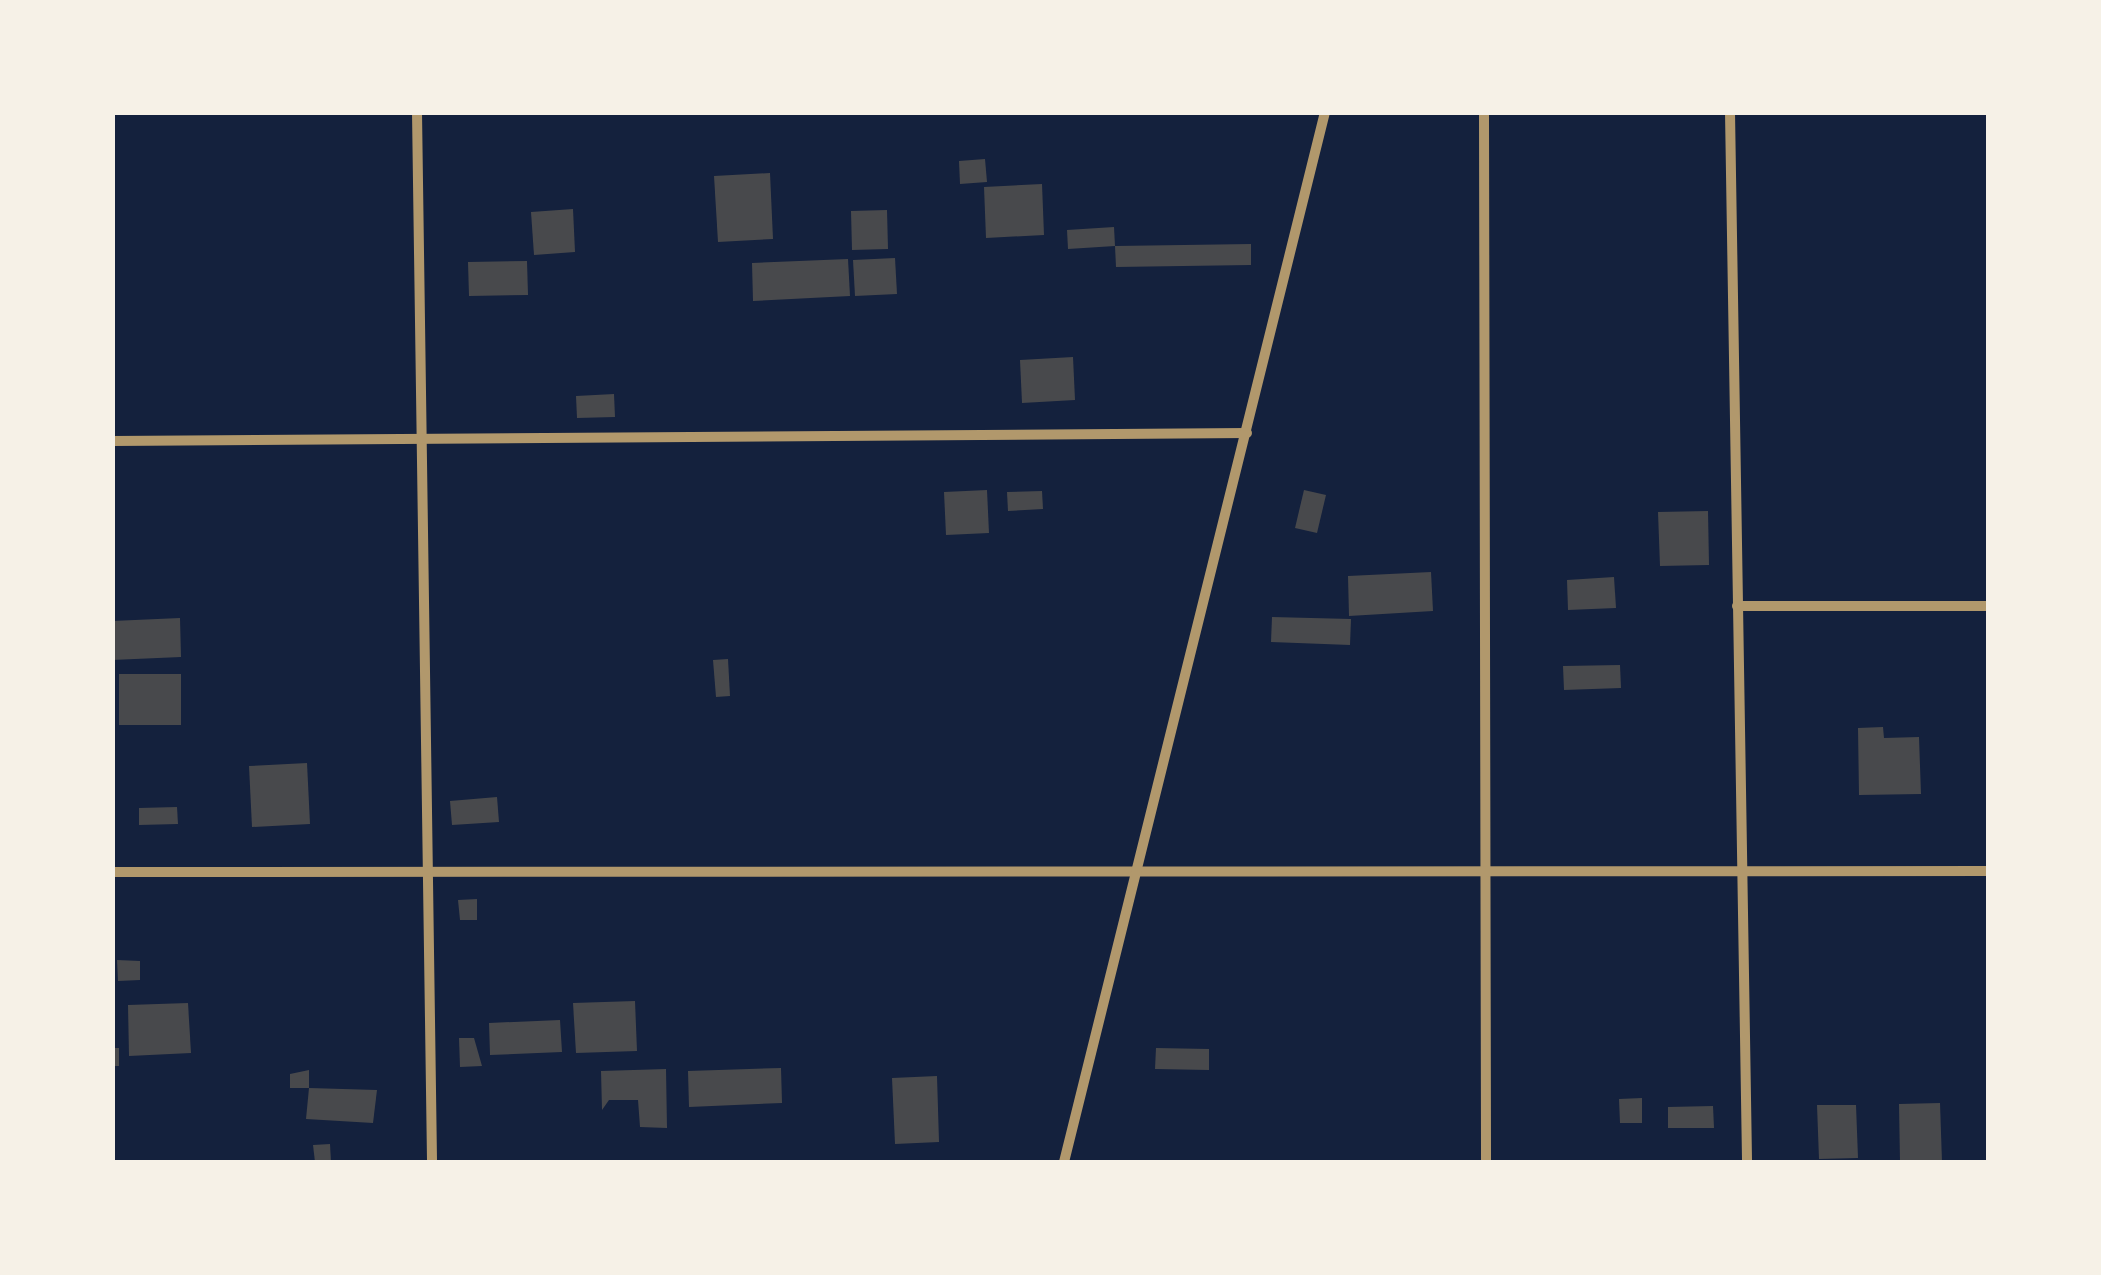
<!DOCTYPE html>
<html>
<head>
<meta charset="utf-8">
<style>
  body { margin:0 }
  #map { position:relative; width:2101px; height:1275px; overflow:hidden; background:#14213d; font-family:Lato,sans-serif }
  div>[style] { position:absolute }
  .building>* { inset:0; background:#48494c }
  .minor>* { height:10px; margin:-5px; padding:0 5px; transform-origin:5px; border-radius:5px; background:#b1986c }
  span { translate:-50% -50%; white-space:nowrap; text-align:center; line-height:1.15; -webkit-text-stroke:10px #f6f1e7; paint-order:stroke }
  .frame { position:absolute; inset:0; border:115px solid #f6f1e7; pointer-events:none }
</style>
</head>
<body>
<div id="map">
  <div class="building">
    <i style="clip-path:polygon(985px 159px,987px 182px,960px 184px,959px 161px)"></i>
    <i style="clip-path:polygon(770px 173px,773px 239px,718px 242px,714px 176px)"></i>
    <i style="clip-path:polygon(1042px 184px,1044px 235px,986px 238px,984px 187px)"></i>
    <i style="clip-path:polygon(573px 209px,575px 252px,534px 255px,531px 212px)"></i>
    <i style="clip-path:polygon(887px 210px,888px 249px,852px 250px,851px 211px)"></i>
    <i style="clip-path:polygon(1114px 227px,1115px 246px,1068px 249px,1067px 230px)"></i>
    <i style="clip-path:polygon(1251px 244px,1251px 265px,1116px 267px,1115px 246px)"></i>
    <i style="clip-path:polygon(895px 258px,897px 294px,855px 296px,853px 260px)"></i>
    <i style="clip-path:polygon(848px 259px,850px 296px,753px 301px,752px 263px)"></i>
    <i style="clip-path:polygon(527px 261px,528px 295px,469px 296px,468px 262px)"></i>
    <i style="clip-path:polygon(1073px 357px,1075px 400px,1022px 403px,1020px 360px)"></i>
    <i style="clip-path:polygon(614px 394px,615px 417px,577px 418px,576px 396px)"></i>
    <i style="clip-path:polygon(987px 490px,989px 533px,946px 535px,944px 492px)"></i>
    <i style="clip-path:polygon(1304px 490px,1326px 495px,1317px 533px,1295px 528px)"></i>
    <i style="clip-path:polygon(1042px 491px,1043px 509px,1008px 511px,1007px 492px)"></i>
    <i style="clip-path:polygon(1708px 511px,1709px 565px,1660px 566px,1658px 512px)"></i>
    <i style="clip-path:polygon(1431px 572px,1433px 611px,1349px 616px,1348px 576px)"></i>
    <i style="clip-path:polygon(1614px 577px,1616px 608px,1568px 610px,1567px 580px)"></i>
    <i style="clip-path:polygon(1272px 617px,1351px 619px,1350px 645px,1271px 642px)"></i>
    <i style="clip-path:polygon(180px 618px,181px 657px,112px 660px,112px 621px)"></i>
    <i style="clip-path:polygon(728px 659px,730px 696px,716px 697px,713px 660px)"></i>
    <i style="clip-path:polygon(1620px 665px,1621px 688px,1564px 690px,1563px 666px)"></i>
    <i style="clip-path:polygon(119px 674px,181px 674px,181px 725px,119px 725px)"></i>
    <i style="clip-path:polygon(1883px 727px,1884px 738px,1919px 737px,1921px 794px,1859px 795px,1858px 728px)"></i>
    <i style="clip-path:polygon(307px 763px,310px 824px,252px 827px,249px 766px)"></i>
    <i style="clip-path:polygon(497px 797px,499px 822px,452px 825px,450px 801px)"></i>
    <i style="clip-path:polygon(177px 807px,178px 824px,139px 825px,139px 808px)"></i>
    <i style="clip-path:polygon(477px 899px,477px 920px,460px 920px,458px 900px)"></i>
    <i style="clip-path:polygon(117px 960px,140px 961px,140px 980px,118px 981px)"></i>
    <i style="clip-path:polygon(635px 1001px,637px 1051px,576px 1053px,573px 1003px)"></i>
    <i style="clip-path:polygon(188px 1003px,191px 1053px,129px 1056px,128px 1005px)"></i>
    <i style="clip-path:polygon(560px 1020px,562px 1052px,490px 1055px,489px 1023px)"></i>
    <i style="clip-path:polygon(459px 1038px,474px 1038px,482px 1066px,460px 1067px)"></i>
    <i style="clip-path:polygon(112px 1048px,119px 1048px,119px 1066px,112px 1066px)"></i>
    <i style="clip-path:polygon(1156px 1048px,1209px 1049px,1209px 1070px,1155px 1069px)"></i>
    <i style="clip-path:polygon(781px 1068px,782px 1103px,689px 1107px,688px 1071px)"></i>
    <i style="clip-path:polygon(666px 1069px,667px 1128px,640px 1127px,638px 1100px,609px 1100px,602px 1110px,601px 1071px)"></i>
    <i style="clip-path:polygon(309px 1070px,309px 1088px,290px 1088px,290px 1074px)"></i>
    <i style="clip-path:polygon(937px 1076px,939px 1142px,895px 1144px,892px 1078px)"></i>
    <i style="clip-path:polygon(309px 1088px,377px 1090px,373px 1123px,306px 1119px)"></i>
    <i style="clip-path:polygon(1642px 1098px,1642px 1123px,1620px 1123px,1619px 1099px)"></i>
    <i style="clip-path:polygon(1940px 1103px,1942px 1162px,1900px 1162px,1899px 1104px)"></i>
    <i style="clip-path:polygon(1817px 1105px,1856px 1105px,1858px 1158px,1819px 1159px)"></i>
    <i style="clip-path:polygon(1713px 1106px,1714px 1128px,1668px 1128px,1668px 1107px)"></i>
    <i style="clip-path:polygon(330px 1144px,331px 1162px,315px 1162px,313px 1145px)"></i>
  </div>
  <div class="minor">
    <i style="left:417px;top:112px;width:1050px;rotate:89.18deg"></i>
    <i style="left:1484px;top:112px;width:1050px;rotate:89.89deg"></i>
    <i style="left:1730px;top:112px;width:1050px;rotate:89.07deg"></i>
    <i style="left:112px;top:441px;width:1135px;rotate:-0.4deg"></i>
    <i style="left:1737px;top:606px;width:251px"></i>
    <i style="left:112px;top:872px;width:1876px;rotate:-0.03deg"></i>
    <i style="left:1064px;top:1162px;width:1082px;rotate:-76.04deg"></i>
  </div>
  <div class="frame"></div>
</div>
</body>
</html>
